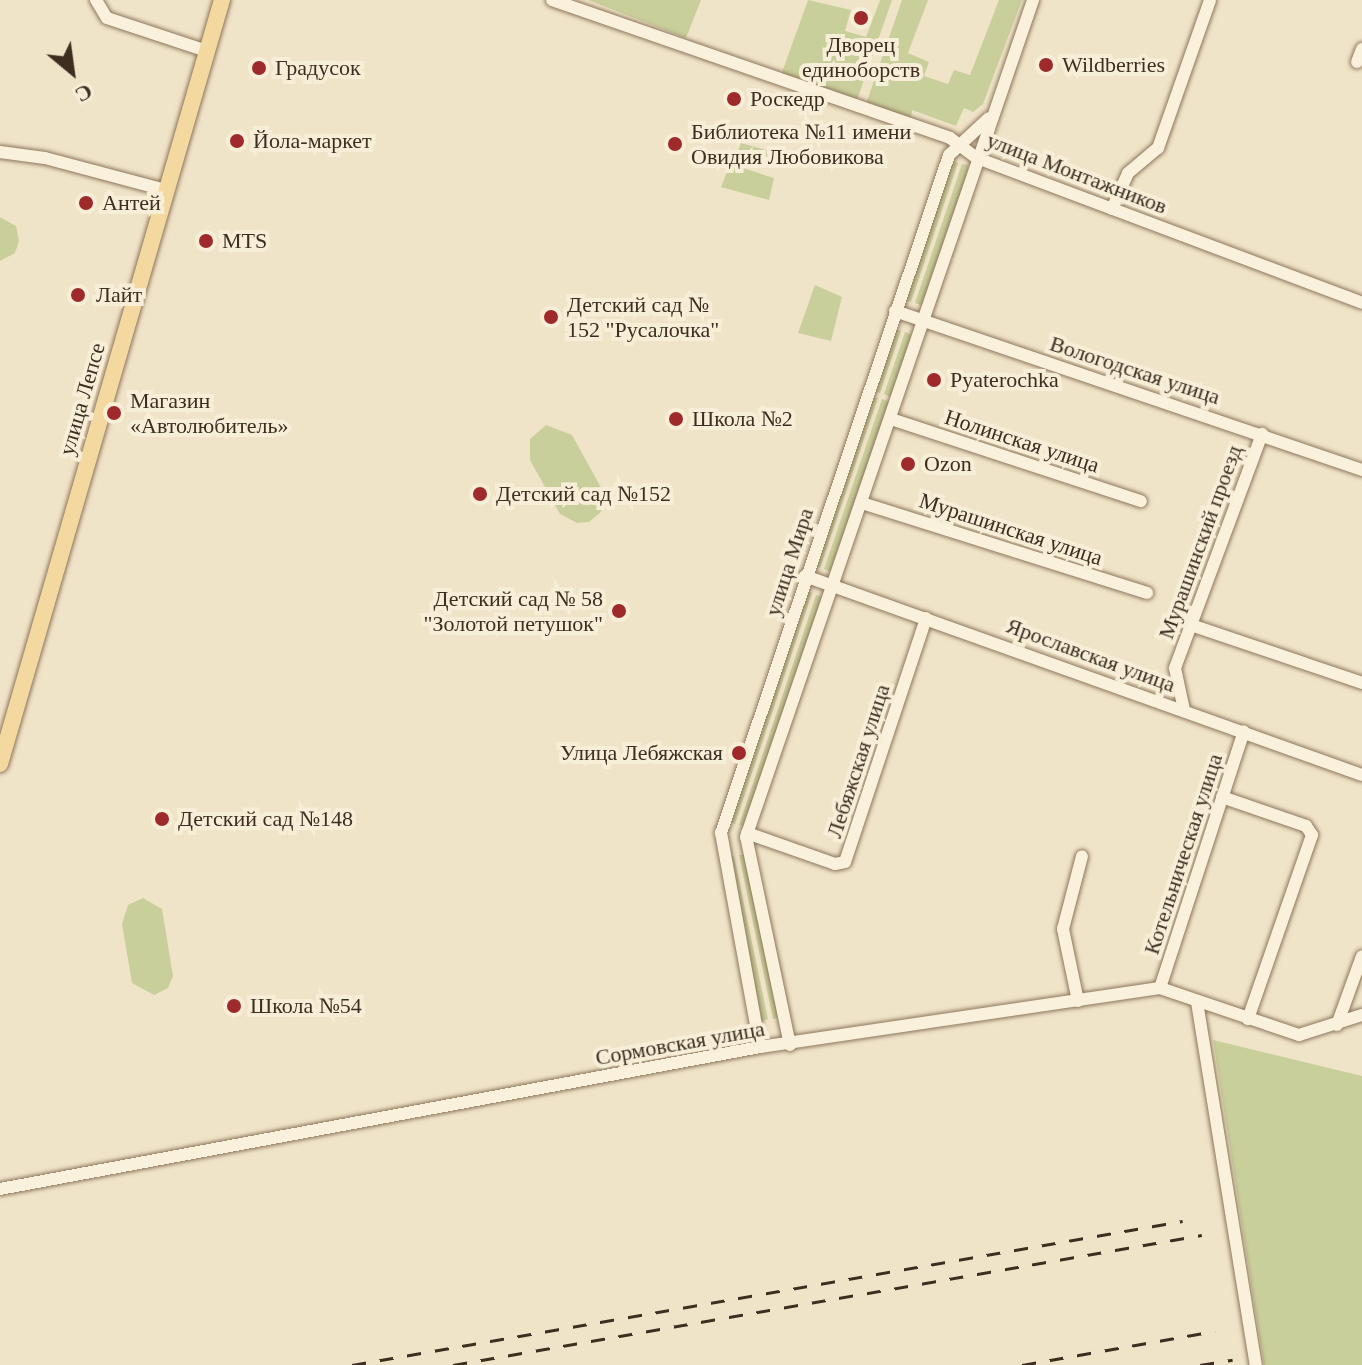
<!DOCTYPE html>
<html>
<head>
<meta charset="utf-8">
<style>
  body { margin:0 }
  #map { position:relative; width:1362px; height:1365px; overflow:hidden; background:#f0e4c8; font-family:Georgia,serif }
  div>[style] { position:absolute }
  .green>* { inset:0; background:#c9cf9b }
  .roads { filter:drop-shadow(0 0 2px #8d765c) drop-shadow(0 0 2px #8d765c) }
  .minor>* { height:12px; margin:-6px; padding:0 6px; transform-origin:6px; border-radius:6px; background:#faf1dc }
  .major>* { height:16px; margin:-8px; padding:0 8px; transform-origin:8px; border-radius:8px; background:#f3d9a0 }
  .rail>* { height:3px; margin-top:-1.5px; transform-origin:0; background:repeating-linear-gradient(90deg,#3d2e20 0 14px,transparent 0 28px) }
  .dots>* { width:22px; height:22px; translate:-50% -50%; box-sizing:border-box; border:4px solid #f7eed8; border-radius:50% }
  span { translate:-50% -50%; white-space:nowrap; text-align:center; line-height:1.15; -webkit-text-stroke:8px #f7eed8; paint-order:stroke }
  .poi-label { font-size:22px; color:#3d2e20 }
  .left { translate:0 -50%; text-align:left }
  .right { translate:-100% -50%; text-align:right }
  .street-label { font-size:22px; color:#3d2e20 }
  .north { position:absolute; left:32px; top:32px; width:80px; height:80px; -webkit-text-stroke:6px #f7eed8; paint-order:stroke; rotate:151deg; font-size:22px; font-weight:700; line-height:32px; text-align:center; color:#3d2e20 }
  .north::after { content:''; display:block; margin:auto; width:28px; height:36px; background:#3d2e20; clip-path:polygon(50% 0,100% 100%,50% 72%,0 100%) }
</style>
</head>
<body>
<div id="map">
  <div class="green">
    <i style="clip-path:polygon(588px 0,701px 0,686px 38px)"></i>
    <i style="clip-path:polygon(808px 0,851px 10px,845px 31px,866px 37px,880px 0,892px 0,857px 100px,780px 78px)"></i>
    <i style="clip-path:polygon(902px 0,928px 0,908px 53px,929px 62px,924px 76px,948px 84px,954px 70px,970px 75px,999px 0,1022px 0,983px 104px,973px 112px,964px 108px,956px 126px,912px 110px,911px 118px,866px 104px)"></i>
    <i style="clip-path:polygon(741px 143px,769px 151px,761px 168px,735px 160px)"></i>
    <i style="clip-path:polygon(951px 160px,958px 163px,911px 302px,904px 300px)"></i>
    <i style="clip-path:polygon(730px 164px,774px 178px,769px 200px,721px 187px)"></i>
    <i style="clip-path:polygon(962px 164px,968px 165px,965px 183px,923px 306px,915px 303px)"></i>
    <i style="clip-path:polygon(0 217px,16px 226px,19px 241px,15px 253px,0 261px)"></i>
    <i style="clip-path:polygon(815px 285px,842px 297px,831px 341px,798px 333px)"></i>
    <i style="clip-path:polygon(894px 328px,901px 331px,880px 393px,873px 391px)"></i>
    <i style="clip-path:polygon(905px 332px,913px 335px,891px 397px,884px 394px)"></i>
    <i style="clip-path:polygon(871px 396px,878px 398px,820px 568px,814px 566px)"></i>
    <i style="clip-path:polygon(882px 399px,890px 402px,832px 572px,824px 569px)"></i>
    <i style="clip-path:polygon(546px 425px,572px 435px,603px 491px,601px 512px,589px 522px,577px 523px,560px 514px,530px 460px,530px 439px)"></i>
    <i style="clip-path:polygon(805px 591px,812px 593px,735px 824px,729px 822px)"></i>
    <i style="clip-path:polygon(816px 595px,823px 597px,745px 827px,739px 825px)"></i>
    <i style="clip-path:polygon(746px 854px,780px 1017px,773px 1019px,739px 855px)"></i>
    <i style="clip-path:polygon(734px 856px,768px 1019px,761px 1021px,728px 857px)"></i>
    <i style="clip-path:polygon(143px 898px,162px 909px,173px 976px,168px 988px,154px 995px,132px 983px,122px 924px,128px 905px)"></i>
    <i style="clip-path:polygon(1213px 1040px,1362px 1076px,1362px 1365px,1264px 1365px)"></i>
  </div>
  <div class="roads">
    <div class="minor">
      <i style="left:96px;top:0;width:21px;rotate:59deg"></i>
      <i style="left:107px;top:18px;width:105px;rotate:18.3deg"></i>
      <i style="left:552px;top:0;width:421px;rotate:19.1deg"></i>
      <i style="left:950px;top:138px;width:34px;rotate:37deg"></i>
      <i style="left:977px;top:158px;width:411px;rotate:20.6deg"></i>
      <i style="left:1357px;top:62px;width:14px;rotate:-69deg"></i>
      <i style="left:0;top:152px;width:45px;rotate:7.6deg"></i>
      <i style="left:45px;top:158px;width:124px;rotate:14.9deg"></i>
      <i style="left:1112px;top:209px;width:39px;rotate:-66deg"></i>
      <i style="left:1128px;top:173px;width:39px;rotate:-40deg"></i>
      <i style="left:1158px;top:148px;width:157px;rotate:-70.6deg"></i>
      <i style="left:895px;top:311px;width:493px;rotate:18.8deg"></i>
      <i style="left:891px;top:419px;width:263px;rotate:18.2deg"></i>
      <i style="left:862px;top:503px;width:299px;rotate:17.5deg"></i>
      <i style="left:805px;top:576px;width:591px;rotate:19.66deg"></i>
      <i style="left:1191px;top:625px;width:181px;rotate:18.7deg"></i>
      <i style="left:1184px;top:710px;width:43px;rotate:-102.1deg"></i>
      <i style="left:1175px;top:668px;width:250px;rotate:-69.6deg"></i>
      <i style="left:1222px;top:797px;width:89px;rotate:19deg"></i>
      <i style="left:1306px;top:826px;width:11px;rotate:56deg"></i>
      <i style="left:1312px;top:835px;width:195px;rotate:109.2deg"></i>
      <i style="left:747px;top:833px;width:93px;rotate:19.4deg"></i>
      <i style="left:835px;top:864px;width:10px;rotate:-11deg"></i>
      <i style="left:845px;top:862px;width:257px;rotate:-71.6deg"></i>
      <i style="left:1160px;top:988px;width:270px;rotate:-71.9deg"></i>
      <i style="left:1078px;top:1001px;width:74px;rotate:-101.8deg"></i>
      <i style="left:1063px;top:929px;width:75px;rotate:-75.4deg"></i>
      <i style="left:1197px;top:1002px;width:368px;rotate:80.8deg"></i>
      <i style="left:1337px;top:1025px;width:73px;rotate:-70.1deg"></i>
      <i style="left:790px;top:1045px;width:213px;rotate:-101.9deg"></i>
      <i style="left:746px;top:837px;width:885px;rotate:-71.07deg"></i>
      <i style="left:760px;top:1047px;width:218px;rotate:-100.3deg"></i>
      <i style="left:721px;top:833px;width:715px;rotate:-71.41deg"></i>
      <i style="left:949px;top:155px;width:54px;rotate:-42.8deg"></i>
      <i style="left:0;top:1189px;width:773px;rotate:-10.58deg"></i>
      <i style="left:760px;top:1047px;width:404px;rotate:-8.4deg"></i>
      <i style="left:1160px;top:988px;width:147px;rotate:18.7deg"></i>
      <i style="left:1299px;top:1035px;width:66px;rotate:-17.6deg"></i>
    </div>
    <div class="major">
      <i style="left:0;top:764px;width:796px;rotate:-73.8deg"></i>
    </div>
  </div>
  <div class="rail">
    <i style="left:352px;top:1365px;width:843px;rotate:-9.83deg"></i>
    <i style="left:453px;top:1365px;width:760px;rotate:-9.85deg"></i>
    <i style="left:1022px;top:1365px;width:196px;rotate:-10deg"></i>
    <i style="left:1200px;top:1365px;width:33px;rotate:-9deg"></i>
  </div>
  <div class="dots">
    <i style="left:861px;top:18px;background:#9e2a2b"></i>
    <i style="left:1046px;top:65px;background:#9e2a2b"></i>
    <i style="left:259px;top:68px;background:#9e2a2b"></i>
    <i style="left:734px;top:99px;background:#9e2a2b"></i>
    <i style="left:237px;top:141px;background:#9e2a2b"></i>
    <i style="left:675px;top:144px;background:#9e2a2b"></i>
    <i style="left:86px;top:203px;background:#9e2a2b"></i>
    <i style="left:206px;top:241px;background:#9e2a2b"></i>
    <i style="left:78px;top:295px;background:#9e2a2b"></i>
    <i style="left:551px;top:317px;background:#9e2a2b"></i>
    <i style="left:934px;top:380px;background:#9e2a2b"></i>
    <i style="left:114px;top:413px;background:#9e2a2b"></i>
    <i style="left:676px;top:419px;background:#9e2a2b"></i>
    <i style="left:908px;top:464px;background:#9e2a2b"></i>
    <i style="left:480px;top:494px;background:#9e2a2b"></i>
    <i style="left:619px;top:611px;background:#9e2a2b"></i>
    <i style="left:739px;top:753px;background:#9e2a2b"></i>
    <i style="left:162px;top:819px;background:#9e2a2b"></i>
    <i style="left:234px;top:1006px;background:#9e2a2b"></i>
  </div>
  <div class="poi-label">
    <span style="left:861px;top:57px">Дворец<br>единоборств</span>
    <span class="left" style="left:1062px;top:65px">Wildberries</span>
    <span class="left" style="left:275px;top:68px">Градусок</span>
    <span class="left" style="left:750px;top:99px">Роскедр</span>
    <span class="left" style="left:691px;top:144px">Библиотека №11 имени<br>Овидия Любовикова</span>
    <span class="left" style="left:253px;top:141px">Йола-маркет</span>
    <span class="left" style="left:102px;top:203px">Антей</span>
    <span class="left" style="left:222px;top:241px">MTS</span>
    <span class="left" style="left:96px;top:295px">Лайт</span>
    <span class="left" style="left:567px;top:317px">Детский сад №<br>152 "Русалочка"</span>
    <span class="left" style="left:950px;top:380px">Pyaterochka</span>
    <span class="left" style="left:130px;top:413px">Магазин<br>«Автолюбитель»</span>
    <span class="left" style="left:692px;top:419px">Школа №2</span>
    <span class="left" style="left:924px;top:464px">Ozon</span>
    <span class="left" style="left:496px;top:494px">Детский сад №152</span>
    <span class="right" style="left:603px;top:611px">Детский сад № 58<br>"Золотой петушок"</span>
    <span class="right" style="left:723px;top:753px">Улица Лебяжская</span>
    <span class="left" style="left:178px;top:819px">Детский сад №148</span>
    <span class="left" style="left:250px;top:1006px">Школа №54</span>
  </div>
  <div class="street-label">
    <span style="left:1077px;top:173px;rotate:21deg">улица Монтажников</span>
    <span style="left:1135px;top:370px;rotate:18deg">Вологодская улица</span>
    <span style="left:82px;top:399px;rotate:-74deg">улица Лепсе</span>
    <span style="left:1022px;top:441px;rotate:18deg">Нолинская улица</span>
    <span style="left:1011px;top:529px;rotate:18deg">Мурашинская улица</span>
    <span style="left:1200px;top:542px;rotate:-70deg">Мурашинский проезд</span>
    <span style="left:789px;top:562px;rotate:-72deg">улица Мира</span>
    <span style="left:1091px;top:655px;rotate:20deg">Ярославская улица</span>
    <span style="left:858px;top:761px;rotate:-72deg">Лебяжская улица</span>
    <span style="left:1183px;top:854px;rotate:-72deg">Котельническая улица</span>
    <span style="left:680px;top:1043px;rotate:-10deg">Сормовская улица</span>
  </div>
  <div class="north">С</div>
</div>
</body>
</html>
